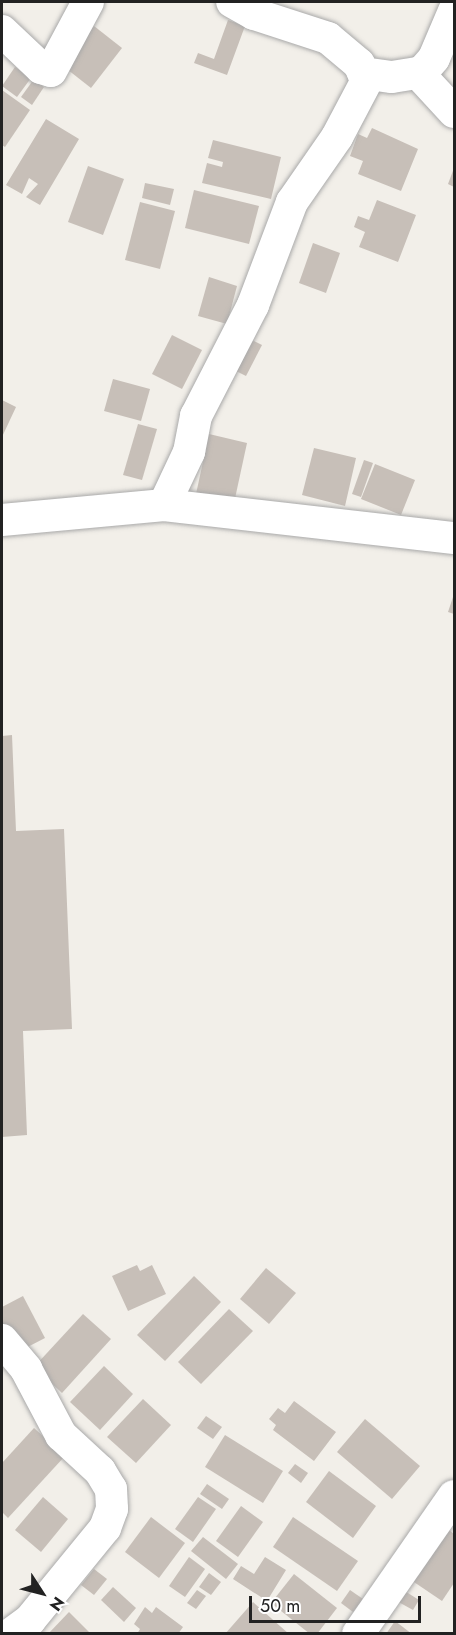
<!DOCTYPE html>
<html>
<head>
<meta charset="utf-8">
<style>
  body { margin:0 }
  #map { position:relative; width:456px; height:1635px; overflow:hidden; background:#f2efe9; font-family:Jost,sans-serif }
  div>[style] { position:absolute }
  .building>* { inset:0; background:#c7bfb8 }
  .roads { filter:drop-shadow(0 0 2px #a9a9a9) drop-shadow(0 0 2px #a9a9a9) }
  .minor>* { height:32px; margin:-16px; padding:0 16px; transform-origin:16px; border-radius:16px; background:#fff }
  span { translate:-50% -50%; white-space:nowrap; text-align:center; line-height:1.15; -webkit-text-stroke:4.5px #fff; paint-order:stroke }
  .frame { position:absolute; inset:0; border:3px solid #222; pointer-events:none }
  .north { position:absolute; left:12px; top:1563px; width:60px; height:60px; -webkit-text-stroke:4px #fff; paint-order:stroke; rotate:126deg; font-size:16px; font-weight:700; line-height:24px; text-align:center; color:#222 }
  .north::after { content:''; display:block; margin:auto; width:21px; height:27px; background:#222; clip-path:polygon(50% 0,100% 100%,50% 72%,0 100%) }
  .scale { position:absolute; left:249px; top:1596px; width:172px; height:27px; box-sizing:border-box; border:3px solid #222; border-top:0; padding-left:8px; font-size:18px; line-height:21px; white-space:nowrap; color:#222; -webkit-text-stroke:4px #fff; paint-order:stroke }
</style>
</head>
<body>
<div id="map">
  <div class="building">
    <i style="clip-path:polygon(228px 20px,245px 26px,227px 75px,194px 63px,198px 53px,214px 59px)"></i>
    <i style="clip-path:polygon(94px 26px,122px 48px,91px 88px,63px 66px)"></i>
    <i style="clip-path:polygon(15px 67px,31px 78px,17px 97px,2px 86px)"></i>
    <i style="clip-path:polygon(34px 79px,44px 87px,32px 105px,21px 97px)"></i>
    <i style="clip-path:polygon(2px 90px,30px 110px,5px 147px,2px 145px)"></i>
    <i style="clip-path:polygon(46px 119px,79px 139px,40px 205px,26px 197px,38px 184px,29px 178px,22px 194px,6px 185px)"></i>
    <i style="clip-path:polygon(372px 128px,418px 149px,401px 191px,358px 174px,363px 161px,350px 156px,358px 134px,367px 138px)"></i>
    <i style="clip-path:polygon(213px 140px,281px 157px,271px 199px,202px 183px,207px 163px,222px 167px,223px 162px,208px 158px)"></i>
    <i style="clip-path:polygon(88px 166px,124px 179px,103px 235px,68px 222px)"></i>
    <i style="clip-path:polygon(454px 168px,454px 187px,448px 184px)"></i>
    <i style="clip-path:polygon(145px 183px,174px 189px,170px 205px,142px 198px)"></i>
    <i style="clip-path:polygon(194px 190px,259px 206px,249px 244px,185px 228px)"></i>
    <i style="clip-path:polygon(377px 200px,416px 215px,398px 262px,359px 247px,365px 232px,354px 227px,358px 216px,369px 220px)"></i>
    <i style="clip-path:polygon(140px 202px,175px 211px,160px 269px,125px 260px)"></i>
    <i style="clip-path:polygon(313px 243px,340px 253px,326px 293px,299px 283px)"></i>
    <i style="clip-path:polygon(209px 277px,237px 286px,227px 324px,198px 316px)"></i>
    <i style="clip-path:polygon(172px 335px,202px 350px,182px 389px,152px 374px)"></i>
    <i style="clip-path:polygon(246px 337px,262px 345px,246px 376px,230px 368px)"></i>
    <i style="clip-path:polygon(113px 379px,150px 389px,141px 421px,104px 411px)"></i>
    <i style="clip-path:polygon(2px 400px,16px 407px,2px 437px)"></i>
    <i style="clip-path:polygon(138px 424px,157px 429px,142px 480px,123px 475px)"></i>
    <i style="clip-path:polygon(209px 434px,247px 443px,234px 503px,196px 494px)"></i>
    <i style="clip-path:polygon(314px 448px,356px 458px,345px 506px,302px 495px)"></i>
    <i style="clip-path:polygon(364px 460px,373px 463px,361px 497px,352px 494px)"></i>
    <i style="clip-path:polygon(375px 464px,415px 480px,401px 515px,361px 499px)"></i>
    <i style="clip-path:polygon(454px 594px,454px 614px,448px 612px)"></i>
    <i style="clip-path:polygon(12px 735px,16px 831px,64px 829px,72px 1029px,23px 1031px,27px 1135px,2px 1137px,2px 736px)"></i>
    <i style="clip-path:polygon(137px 1265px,140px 1271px,152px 1265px,166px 1294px,128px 1311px,112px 1276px)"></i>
    <i style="clip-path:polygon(266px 1268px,296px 1293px,269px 1324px,240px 1299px)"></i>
    <i style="clip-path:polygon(194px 1276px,221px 1302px,165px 1361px,137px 1335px)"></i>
    <i style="clip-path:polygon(23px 1296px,45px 1338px,14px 1354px,2px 1331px,2px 1307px)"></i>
    <i style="clip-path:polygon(229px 1309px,253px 1331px,201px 1384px,178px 1362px)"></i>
    <i style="clip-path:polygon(83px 1314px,111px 1339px,62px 1393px,34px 1367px)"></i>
    <i style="clip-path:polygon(104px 1366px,133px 1394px,100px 1430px,70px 1402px)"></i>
    <i style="clip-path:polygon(143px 1399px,171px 1425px,136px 1463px,107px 1437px)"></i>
    <i style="clip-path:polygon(294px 1401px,336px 1432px,314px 1461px,273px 1430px,276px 1425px,269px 1419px,278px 1408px,285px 1413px)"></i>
    <i style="clip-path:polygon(206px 1416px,222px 1427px,213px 1439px,197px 1428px)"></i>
    <i style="clip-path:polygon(365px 1419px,420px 1466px,392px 1499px,337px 1452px)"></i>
    <i style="clip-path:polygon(34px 1428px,65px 1456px,8px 1518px,2px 1512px,2px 1463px)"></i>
    <i style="clip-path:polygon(225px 1435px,283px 1471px,263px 1503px,205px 1467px)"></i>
    <i style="clip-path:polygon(295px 1464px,308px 1473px,301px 1483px,288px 1473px)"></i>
    <i style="clip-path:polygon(329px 1471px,376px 1506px,353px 1538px,306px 1502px)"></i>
    <i style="clip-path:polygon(207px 1484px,229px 1499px,222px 1509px,200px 1494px)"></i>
    <i style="clip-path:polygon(43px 1497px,68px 1519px,41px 1552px,15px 1530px)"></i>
    <i style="clip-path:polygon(198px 1497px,216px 1509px,193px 1542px,175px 1529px)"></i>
    <i style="clip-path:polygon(241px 1506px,263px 1522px,238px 1557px,216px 1541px)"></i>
    <i style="clip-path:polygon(151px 1517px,185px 1543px,159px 1578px,125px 1552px)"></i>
    <i style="clip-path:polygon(293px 1517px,358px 1561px,337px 1591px,273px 1547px)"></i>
    <i style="clip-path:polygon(443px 1525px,454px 1534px,454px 1583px,442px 1601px,411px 1580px)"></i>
    <i style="clip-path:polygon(203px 1537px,238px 1564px,226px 1579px,191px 1551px)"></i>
    <i style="clip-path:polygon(189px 1557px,205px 1569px,185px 1597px,169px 1586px)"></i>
    <i style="clip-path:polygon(265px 1557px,286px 1570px,267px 1601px,233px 1579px,241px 1566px,254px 1574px)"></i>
    <i style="clip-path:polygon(94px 1569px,107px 1579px,94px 1595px,81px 1585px)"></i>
    <i style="clip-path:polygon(209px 1573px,221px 1582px,211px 1595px,199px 1587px)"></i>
    <i style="clip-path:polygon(294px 1574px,337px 1608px,317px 1634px,310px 1634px,271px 1603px)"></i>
    <i style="clip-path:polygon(113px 1587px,136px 1608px,124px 1622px,101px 1600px)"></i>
    <i style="clip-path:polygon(400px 1588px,419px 1600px,413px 1610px,393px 1599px)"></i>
    <i style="clip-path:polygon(197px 1590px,206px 1596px,196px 1609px,187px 1603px)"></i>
    <i style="clip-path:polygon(350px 1590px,363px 1599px,353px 1612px,341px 1603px)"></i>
    <i style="clip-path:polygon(253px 1602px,289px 1634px,225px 1634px)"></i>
    <i style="clip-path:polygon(145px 1607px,152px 1613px,156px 1607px,183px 1627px,178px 1634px,137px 1634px,140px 1629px,134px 1624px)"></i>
    <i style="clip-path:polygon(69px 1612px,91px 1634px,48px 1634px)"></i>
    <i style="clip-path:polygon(395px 1621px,412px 1634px,386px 1634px)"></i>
  </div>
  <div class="roads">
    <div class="minor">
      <i style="left:2px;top:31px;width:54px;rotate:43.5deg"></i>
      <i style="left:41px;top:68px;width:10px;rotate:17deg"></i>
      <i style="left:51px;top:71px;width:78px;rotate:-61.8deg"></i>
      <i style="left:363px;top:73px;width:29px;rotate:8deg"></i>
      <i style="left:392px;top:77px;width:30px;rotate:-9deg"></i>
      <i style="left:422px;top:72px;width:18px;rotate:-49deg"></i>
      <i style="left:434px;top:58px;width:51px;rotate:-66.9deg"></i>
      <i style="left:418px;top:73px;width:53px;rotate:47.3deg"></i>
      <i style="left:164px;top:505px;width:59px;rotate:-64.7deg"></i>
      <i style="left:189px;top:452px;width:37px;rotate:-79deg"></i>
      <i style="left:196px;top:416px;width:125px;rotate:-62.8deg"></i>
      <i style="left:253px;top:305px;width:110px;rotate:-69.3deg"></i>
      <i style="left:292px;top:202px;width:79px;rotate:-55.3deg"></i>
      <i style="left:337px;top:137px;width:64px;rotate:-62.2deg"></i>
      <i style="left:367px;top:80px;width:18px;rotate:-117deg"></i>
      <i style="left:359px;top:64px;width:40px;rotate:-140deg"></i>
      <i style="left:328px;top:38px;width:78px;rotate:-162deg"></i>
      <i style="left:254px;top:14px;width:25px;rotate:-151deg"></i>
      <i style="left:2px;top:520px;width:163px;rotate:-5.3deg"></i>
      <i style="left:164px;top:505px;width:292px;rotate:6.5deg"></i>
      <i style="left:2px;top:1340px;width:38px;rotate:50deg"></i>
      <i style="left:26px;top:1369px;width:75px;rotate:62.1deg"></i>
      <i style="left:61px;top:1435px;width:53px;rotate:42.7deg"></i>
      <i style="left:100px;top:1471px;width:21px;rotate:59deg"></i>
      <i style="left:111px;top:1489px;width:20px;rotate:87deg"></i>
      <i style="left:112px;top:1509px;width:20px;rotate:110deg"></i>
      <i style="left:105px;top:1528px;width:119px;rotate:129.2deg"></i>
      <i style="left:30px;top:1620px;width:24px;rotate:144deg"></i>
      <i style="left:358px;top:1634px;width:168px;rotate:-55.2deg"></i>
    </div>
  </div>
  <div class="frame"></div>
  <div class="north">N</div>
  <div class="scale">50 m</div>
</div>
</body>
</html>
